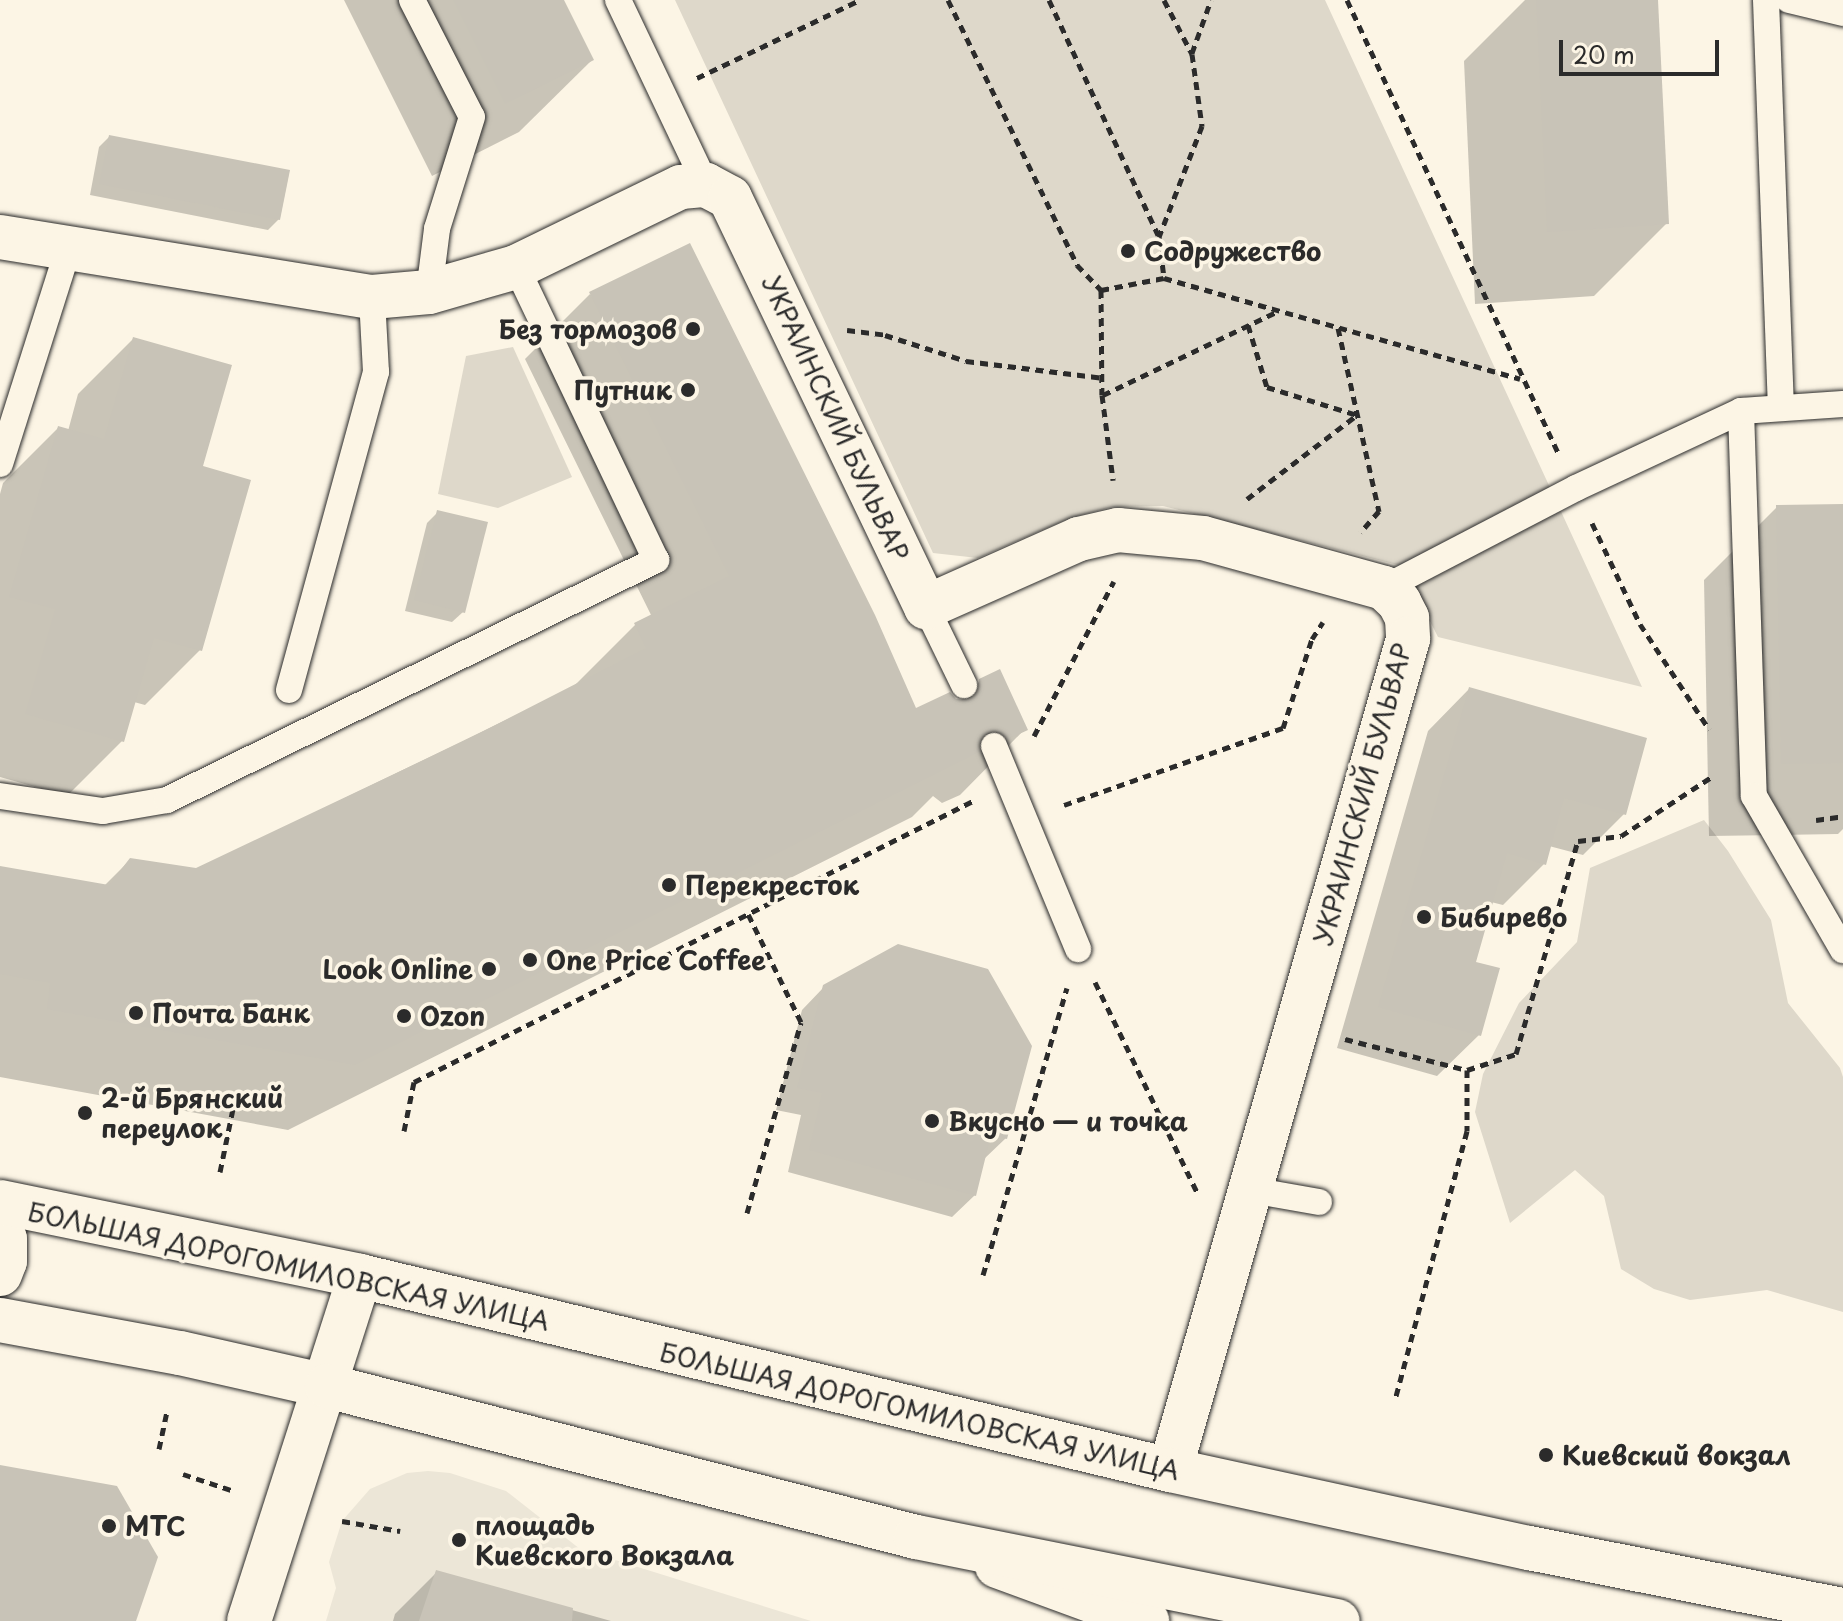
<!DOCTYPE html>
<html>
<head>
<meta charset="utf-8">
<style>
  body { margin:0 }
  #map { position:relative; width:1843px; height:1621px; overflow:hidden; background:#fcf5e5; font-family:"Playpen Sans",sans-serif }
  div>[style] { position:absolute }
  .built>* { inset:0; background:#ece6d7 }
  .green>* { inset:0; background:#ded8ca }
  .shadow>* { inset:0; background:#0003 }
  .building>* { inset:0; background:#c8c3b7 }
  .path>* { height:5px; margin-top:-2.5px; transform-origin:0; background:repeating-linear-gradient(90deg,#2b2b2b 0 8px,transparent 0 14px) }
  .roads { filter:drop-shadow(0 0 2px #2b2b2b) drop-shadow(0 0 2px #2b2b2b) }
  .lane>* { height:26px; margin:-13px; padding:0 13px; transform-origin:13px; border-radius:13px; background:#fcf5e5 }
  .street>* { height:44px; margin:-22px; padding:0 22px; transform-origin:22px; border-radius:22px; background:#fcf5e5 }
  .secondary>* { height:44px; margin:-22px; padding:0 22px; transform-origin:22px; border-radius:22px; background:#fcf5e5 }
  .primary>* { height:44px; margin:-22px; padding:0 22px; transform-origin:22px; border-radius:22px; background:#fcf5e5 }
  .dots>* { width:22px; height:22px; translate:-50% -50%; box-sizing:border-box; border:4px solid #fcf5e5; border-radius:50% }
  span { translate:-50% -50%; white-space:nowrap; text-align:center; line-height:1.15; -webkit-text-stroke:7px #fcf5e5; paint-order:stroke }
  .poi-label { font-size:26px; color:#2b2b2b; font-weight:700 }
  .left { translate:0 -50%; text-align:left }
  .right { translate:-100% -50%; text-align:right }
  .street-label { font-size:26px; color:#2b2b2b }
  .scale { position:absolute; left:1559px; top:40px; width:160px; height:36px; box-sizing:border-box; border:4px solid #2b2b2b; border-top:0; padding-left:10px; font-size:24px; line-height:28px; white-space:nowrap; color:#2b2b2b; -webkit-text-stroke:6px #fcf5e5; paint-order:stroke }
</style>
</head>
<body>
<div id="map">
  <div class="built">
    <i style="clip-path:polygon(428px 1471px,450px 1473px,506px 1491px,580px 1549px,811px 1621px,326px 1621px,336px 1588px,329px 1562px,342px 1521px,370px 1489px,407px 1473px)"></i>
  </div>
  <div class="green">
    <i style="clip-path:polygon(675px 0,1325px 0,1642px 687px,1438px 637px,1402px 566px,1163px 506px,1112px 507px,1070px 518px,978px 558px,933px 553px)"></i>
    <i style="clip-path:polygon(513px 347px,572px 477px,498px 508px,438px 494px,466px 356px)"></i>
    <i style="clip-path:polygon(1704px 820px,1728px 851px,1771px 920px,1788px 1003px,1840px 1068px,1843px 1077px,1843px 1312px,1767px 1290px,1690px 1300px,1654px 1289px,1621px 1269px,1604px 1196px,1575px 1170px,1510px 1223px,1475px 1112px,1483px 1074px,1519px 1003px,1577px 942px,1590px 868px)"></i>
  </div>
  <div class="shadow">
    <i style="clip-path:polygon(344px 0,562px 0,592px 60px,519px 132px,432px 176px)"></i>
    <i style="clip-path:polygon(1525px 0,1656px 0,1667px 223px,1594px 296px,1475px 304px,1464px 61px)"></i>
    <i style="clip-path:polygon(109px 137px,279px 219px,268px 230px,90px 195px,99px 147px)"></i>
    <i style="clip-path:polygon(590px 294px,915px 711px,960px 701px,980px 681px,1025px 729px,960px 795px,942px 803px,933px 796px,912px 817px,288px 1130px,0 1077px,0 870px,104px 886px,130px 860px,196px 870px,572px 688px,635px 625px,652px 617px,525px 359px)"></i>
    <i style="clip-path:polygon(133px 339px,201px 468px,200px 650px,145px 705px,134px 702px,122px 741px,67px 796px,0 777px,0 494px,3px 483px,58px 428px,68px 431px,78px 394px)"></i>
    <i style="clip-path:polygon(1843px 506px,1843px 829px,1838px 834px,1709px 836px,1704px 580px,1777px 507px)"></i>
    <i style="clip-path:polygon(438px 512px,463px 612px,452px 622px,405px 611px,427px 523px)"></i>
    <i style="clip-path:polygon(1469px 689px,1624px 814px,1583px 855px,1549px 846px,1544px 864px,1503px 905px,1491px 902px,1473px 964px,1479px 1035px,1437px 1076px,1337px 1048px,1428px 731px)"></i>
    <i style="clip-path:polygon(824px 987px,1006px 1138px,983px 1160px,975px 1195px,952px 1217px,788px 1172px,801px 1115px,776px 1110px,802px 1010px)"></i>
    <i style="clip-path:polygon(437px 1572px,611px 1621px,393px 1621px,395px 1614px)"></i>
  </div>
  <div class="building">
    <i style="clip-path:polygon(453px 0,564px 0,594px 60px,505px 104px)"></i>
    <i style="clip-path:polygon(1536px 0,1658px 0,1669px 224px,1547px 232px)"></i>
    <i style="clip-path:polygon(109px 135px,290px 170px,280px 220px,99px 184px)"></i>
    <i style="clip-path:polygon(690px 243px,875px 615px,916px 708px,950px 692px,956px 699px,970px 700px,978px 693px,979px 679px,1000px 669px,1028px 730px,1008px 739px,997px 730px,987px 732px,978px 743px,979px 752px,355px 1065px,47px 1009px,50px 983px,0 974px,0 866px,109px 885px,130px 858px,196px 868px,468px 739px,646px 648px,634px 623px,729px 576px,589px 292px)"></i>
    <i style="clip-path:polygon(133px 337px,232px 365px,203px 466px,251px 480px,202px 651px,154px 638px,124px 742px,25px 714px,55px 609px,9px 597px,58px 426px,104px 439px)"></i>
    <i style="clip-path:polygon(1843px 504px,1843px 763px,1781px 764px,1776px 505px)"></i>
    <i style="clip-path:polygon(437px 510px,488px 522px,465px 613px,414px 600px)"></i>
    <i style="clip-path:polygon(1469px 687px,1647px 738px,1626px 815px,1564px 798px,1546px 865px,1507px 853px,1476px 962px,1500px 968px,1481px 1036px,1378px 1007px)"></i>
    <i style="clip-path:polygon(898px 944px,988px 969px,1032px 1046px,1007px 1139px,991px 1135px,976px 1196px,809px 1150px,822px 1093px,797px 1088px,823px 985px)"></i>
    <i style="clip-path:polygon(0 1465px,117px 1486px,158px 1557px,136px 1621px,0 1621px)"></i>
    <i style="clip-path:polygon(436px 1570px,573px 1608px,572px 1621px,419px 1621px)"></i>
  </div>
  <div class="path">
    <i style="left:948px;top:0;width:295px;rotate:64deg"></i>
    <i style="left:1077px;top:265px;width:35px;rotate:46deg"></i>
    <i style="left:1101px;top:290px;width:64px;rotate:-10.8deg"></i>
    <i style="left:1164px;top:278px;width:370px;rotate:15.8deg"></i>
    <i style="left:1049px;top:0;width:259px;rotate:65.1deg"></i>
    <i style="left:1164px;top:0;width:61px;rotate:62.6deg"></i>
    <i style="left:1192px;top:54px;width:73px;rotate:82.1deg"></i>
    <i style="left:1202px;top:126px;width:119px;rotate:111.2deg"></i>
    <i style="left:1159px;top:237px;width:41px;rotate:83deg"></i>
    <i style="left:1347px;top:0;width:499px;rotate:65deg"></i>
    <i style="left:1192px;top:53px;width:56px;rotate:-70.3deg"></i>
    <i style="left:697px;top:78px;width:181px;rotate:-25.6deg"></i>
    <i style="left:1101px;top:290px;width:105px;rotate:89.5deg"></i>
    <i style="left:1102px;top:395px;width:86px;rotate:82.6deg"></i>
    <i style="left:1248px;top:325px;width:65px;rotate:73deg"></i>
    <i style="left:1267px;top:387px;width:94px;rotate:17.3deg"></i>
    <i style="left:1338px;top:328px;width:188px;rotate:77.4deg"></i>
    <i style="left:1379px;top:511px;width:28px;rotate:131deg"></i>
    <i style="left:847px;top:330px;width:38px;rotate:7deg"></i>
    <i style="left:885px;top:335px;width:85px;rotate:17.8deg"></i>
    <i style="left:966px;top:361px;width:139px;rotate:7deg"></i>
    <i style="left:1103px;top:395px;width:194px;rotate:-25.6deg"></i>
    <i style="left:1247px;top:499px;width:138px;rotate:-37.4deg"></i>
    <i style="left:1592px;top:523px;width:112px;rotate:64.6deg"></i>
    <i style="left:1640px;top:624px;width:126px;rotate:56.7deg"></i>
    <i style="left:1034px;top:736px;width:174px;rotate:-62.7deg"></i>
    <i style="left:1064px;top:805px;width:232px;rotate:-19.4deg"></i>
    <i style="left:1283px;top:728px;width:94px;rotate:-72deg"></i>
    <i style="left:1312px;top:639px;width:20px;rotate:-57deg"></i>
    <i style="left:1816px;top:820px;width:27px;rotate:-8deg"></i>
    <i style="left:1095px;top:982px;width:233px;rotate:64.1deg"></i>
    <i style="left:1345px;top:1039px;width:126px;rotate:14.3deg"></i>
    <i style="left:1467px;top:1070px;width:61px;rotate:90deg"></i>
    <i style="left:1467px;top:1131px;width:278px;rotate:105deg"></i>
    <i style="left:1467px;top:1070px;width:52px;rotate:-18.1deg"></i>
    <i style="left:1516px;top:1054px;width:222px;rotate:-73.8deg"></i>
    <i style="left:1578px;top:841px;width:43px;rotate:-6.6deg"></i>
    <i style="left:1621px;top:836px;width:110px;rotate:-33.1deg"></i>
    <i style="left:404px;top:1131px;width:50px;rotate:-78.5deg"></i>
    <i style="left:414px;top:1082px;width:626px;rotate:-26.69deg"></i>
    <i style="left:220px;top:1172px;width:75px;rotate:-78.4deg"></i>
    <i style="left:747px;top:1213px;width:198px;rotate:-74.2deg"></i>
    <i style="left:801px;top:1022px;width:120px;rotate:-116.1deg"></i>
    <i style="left:983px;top:1275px;width:299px;rotate:-73.7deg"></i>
    <i style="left:159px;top:1449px;width:38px;rotate:-78deg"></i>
    <i style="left:183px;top:1474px;width:51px;rotate:18.4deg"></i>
    <i style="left:342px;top:1521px;width:59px;rotate:9.8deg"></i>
  </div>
  <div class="roads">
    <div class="lane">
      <i style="left:412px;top:0;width:131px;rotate:62.9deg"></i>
      <i style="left:472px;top:117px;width:117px;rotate:107.4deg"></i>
      <i style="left:437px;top:229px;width:64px;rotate:97.2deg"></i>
      <i style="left:618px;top:0;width:205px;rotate:64.6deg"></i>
      <i style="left:1766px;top:0;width:406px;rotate:87.9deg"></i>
      <i style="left:1789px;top:0;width:56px;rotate:13.5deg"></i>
      <i style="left:1741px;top:411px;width:385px;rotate:88.1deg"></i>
      <i style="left:1754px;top:796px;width:178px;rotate:60deg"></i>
      <i style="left:0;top:464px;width:225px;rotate:-72.4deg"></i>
      <i style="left:1384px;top:588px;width:216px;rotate:-27.5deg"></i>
      <i style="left:1576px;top:488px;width:182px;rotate:-25deg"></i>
      <i style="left:1741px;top:411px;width:102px;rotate:-3.9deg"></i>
      <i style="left:926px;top:607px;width:87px;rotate:64deg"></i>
      <i style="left:289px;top:690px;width:330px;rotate:-74.7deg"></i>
      <i style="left:376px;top:372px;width:75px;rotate:-93.1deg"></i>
      <i style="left:994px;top:746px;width:220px;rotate:67.5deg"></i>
      <i style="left:0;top:796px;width:104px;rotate:8.3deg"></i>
      <i style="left:103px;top:811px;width:65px;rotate:-9.8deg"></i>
      <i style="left:167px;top:800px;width:545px;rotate:-26.14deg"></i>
      <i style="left:656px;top:560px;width:325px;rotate:-115.5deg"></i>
      <i style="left:1251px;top:1190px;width:69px;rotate:10deg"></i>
    </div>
    <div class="street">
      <i style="left:0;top:237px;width:377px;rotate:9.2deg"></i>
      <i style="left:372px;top:297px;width:57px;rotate:-5deg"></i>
      <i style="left:429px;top:292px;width:91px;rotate:-16deg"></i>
      <i style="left:516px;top:267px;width:183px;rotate:-25.9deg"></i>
      <i style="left:681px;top:187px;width:25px;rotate:-5deg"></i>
      <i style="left:706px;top:185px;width:27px;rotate:28deg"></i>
      <i style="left:730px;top:198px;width:454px;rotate:64.4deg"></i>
      <i style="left:926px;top:607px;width:167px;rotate:-24deg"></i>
      <i style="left:1079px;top:539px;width:40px;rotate:-13deg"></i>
      <i style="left:1118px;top:530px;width:85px;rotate:5.4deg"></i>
      <i style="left:1203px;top:538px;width:188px;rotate:15.4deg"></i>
      <i style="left:1384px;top:588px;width:21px;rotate:43deg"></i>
      <i style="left:1399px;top:602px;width:18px;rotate:63deg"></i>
      <i style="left:1407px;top:618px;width:21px;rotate:87deg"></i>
      <i style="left:1408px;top:639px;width:864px;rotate:105.98deg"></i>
      <i style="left:0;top:1228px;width:12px;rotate:66deg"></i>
      <i style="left:5px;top:1239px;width:22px;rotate:90deg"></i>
      <i style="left:5px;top:1261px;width:14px;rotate:111deg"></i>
    </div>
    <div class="secondary">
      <i style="left:997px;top:1566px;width:160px;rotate:20.1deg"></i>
      <i style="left:249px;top:1621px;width:362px;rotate:-72.2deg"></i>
    </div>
    <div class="primary">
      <i style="left:0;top:1202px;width:368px;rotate:11.6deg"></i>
      <i style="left:360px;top:1276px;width:833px;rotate:13.47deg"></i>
      <i style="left:1170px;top:1470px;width:367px;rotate:12.3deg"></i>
      <i style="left:1529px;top:1548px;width:320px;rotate:11.2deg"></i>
      <i style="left:0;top:1320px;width:183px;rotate:10.4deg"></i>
      <i style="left:180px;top:1353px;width:151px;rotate:12.7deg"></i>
      <i style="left:327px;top:1386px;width:608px;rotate:14.38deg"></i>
      <i style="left:916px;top:1537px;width:430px;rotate:11.3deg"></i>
    </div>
  </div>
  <div class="dots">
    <i style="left:1128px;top:251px;background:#2b2b2b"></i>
    <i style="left:693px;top:329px;background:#2b2b2b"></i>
    <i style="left:688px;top:390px;background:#2b2b2b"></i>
    <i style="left:669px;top:885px;background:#2b2b2b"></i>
    <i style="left:1424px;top:917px;background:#2b2b2b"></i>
    <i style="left:530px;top:960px;background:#2b2b2b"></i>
    <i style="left:489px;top:969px;background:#2b2b2b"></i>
    <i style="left:136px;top:1013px;background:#2b2b2b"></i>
    <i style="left:404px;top:1016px;background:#2b2b2b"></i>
    <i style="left:85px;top:1113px;background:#2b2b2b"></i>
    <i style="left:932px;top:1121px;background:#2b2b2b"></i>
    <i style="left:1546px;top:1455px;background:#2b2b2b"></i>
    <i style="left:109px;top:1526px;background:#2b2b2b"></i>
    <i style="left:459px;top:1540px;background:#2b2b2b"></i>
  </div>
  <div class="poi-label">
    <span class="left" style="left:1144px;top:251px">Содружество</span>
    <span class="right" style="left:677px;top:329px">Без тормозов</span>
    <span class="right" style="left:672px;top:390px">Путник</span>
    <span class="left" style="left:685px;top:885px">Перекресток</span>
    <span class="left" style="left:1440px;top:917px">Бибирево</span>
    <span class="left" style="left:546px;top:960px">One Price Coffee</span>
    <span class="right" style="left:473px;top:969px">Look Online</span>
    <span class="left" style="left:152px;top:1013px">Почта Банк</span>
    <span class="left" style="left:420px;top:1016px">Ozon</span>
    <span class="left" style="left:101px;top:1113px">2-й Брянский<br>переулок</span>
    <span class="left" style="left:948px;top:1121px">Вкусно — и точка</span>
    <span class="left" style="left:1562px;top:1455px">Киевский вокзал</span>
    <span class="left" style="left:475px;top:1540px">площадь<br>Киевского Вокзала</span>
    <span class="left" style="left:125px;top:1526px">МТС</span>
  </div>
  <div class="street-label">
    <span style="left:836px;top:418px;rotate:65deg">УКРАИНСКИЙ БУЛЬВАР</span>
    <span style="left:1362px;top:794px;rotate:-75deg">УКРАИНСКИЙ БУЛЬВАР</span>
    <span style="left:289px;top:1266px;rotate:12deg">БОЛЬШАЯ ДОРОГОМИЛОВСКАЯ УЛИЦА</span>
    <span style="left:920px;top:1411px;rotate:13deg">БОЛЬШАЯ ДОРОГОМИЛОВСКАЯ УЛИЦА</span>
  </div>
  <div class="scale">20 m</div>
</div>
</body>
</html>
